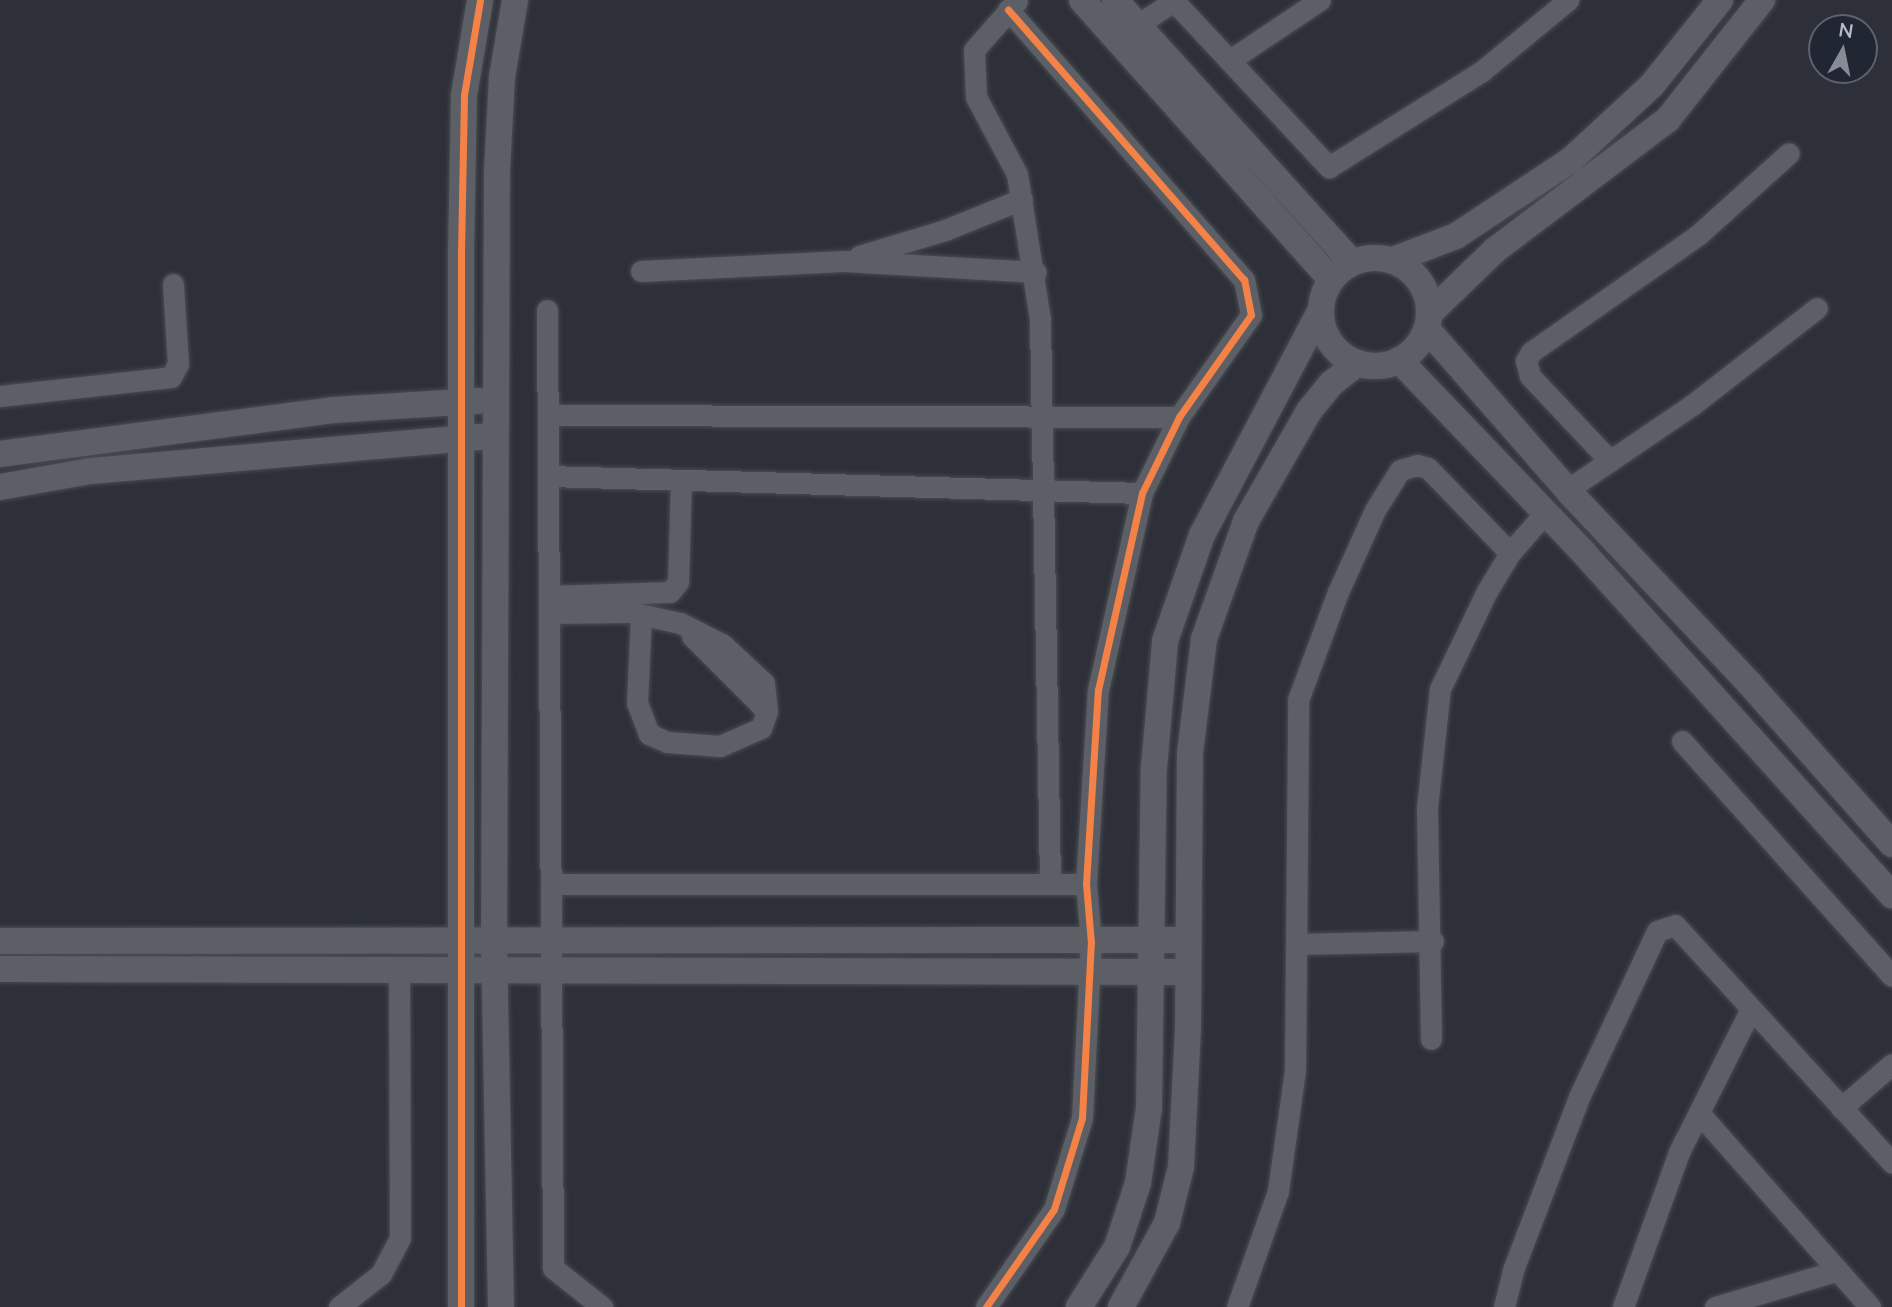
<!DOCTYPE html>
<html>
<head>
<meta charset="utf-8">
<style>
  body { margin:0 }
  #map { position:relative; width:1892px; height:1307px; overflow:hidden; background:#2d3038; font-family:Lato,sans-serif }
  div>[style] { position:absolute }
  .roads { filter:drop-shadow(0 0 2px #494b51) drop-shadow(0 0 2px #494b51) }
  .minor>* { height:21px; margin:-10.5px; padding:0 10.5px; transform-origin:10.5px; border-radius:10.5px; background:#5d5f66 }
  .tertiary>* { height:26px; margin:-13px; padding:0 13px; transform-origin:13px; border-radius:13px; background:#5d5f66 }
  .tertiary>.ring { margin:-13px; padding:0; box-sizing:content-box; background:none; border:26px solid #5d5f66; border-radius:50% }
  .cycleway>* { height:7px; margin:-3.5px; padding:0 3.5px; transform-origin:3.5px; border-radius:3.5px; background:#f48246 }
  span { translate:-50% -50%; white-space:nowrap; text-align:center; line-height:1.15; -webkit-text-stroke:7px #202632; paint-order:stroke }
  .north { position:absolute; left:1808px; top:14px; width:70px; height:70px; box-sizing:border-box; background:#202632; border:2px solid #5d626e; border-radius:50%; rotate:9deg; font-size:19px; font-weight:700; line-height:28px; text-align:center; color:#b8bcc8 }
  .north::after { content:''; display:block; margin:auto; width:24px; height:32px; background:#878b96; clip-path:polygon(50% 0,100% 100%,50% 72%,0 100%) }
</style>
</head>
<body>
<div id="map">
  <div class="roads">
    <div class="minor">
      <i style="left:1173px;top:0;width:229px;rotate:47deg"></i>
      <i style="left:1329px;top:167px;width:181px;rotate:-32.1deg"></i>
      <i style="left:1482px;top:71px;width:112px;rotate:-39.5deg"></i>
      <i style="left:1017px;top:1px;width:65px;rotate:131.3deg"></i>
      <i style="left:974px;top:50px;width:47px;rotate:87.6deg"></i>
      <i style="left:976px;top:97px;width:87px;rotate:62deg"></i>
      <i style="left:1017px;top:174px;width:148px;rotate:81deg"></i>
      <i style="left:1040px;top:320px;width:564px;rotate:88.98deg"></i>
      <i style="left:1137px;top:25px;width:44px;rotate:-33deg"></i>
      <i style="left:1230px;top:60px;width:108px;rotate:-33.7deg"></i>
      <i style="left:859px;top:256px;width:90px;rotate:-16.8deg"></i>
      <i style="left:945px;top:230px;width:83px;rotate:-21.9deg"></i>
      <i style="left:641px;top:271px;width:203px;rotate:-2.8deg"></i>
      <i style="left:844px;top:261px;width:192px;rotate:3.3deg"></i>
      <i style="left:547px;top:310px;width:958px;rotate:89.64deg"></i>
      <i style="left:553px;top:1268px;width:63px;rotate:38.5deg"></i>
      <i style="left:0;top:396px;width:172px;rotate:-6.3deg"></i>
      <i style="left:171px;top:377px;width:15px;rotate:-62deg"></i>
      <i style="left:178px;top:364px;width:80px;rotate:-93.6deg"></i>
      <i style="left:548px;top:415px;width:631px;rotate:0.18deg"></i>
      <i style="left:1610px;top:461px;width:117px;rotate:-133.3deg"></i>
      <i style="left:1530px;top:376px;width:16px;rotate:-105deg"></i>
      <i style="left:1526px;top:361px;width:10px;rotate:-61deg"></i>
      <i style="left:1531px;top:352px;width:204px;rotate:-35deg"></i>
      <i style="left:1698px;top:235px;width:122px;rotate:-42deg"></i>
      <i style="left:548px;top:476px;width:594px;rotate:1.64deg"></i>
      <i style="left:1567px;top:490px;width:151px;rotate:-34.2deg"></i>
      <i style="left:1692px;top:405px;width:158px;rotate:-37.8deg"></i>
      <i style="left:550px;top:596px;width:120px;rotate:-1.9deg"></i>
      <i style="left:670px;top:592px;width:13px;rotate:-51deg"></i>
      <i style="left:678px;top:582px;width:102px;rotate:-88.3deg"></i>
      <i style="left:550px;top:613px;width:80px;rotate:-0.7deg"></i>
      <i style="left:630px;top:612px;width:51px;rotate:12.4deg"></i>
      <i style="left:680px;top:623px;width:47px;rotate:26.6deg"></i>
      <i style="left:722px;top:644px;width:57px;rotate:42.9deg"></i>
      <i style="left:764px;top:683px;width:28px;rotate:84deg"></i>
      <i style="left:767px;top:711px;width:18px;rotate:109deg"></i>
      <i style="left:761px;top:728px;width:45px;rotate:156.3deg"></i>
      <i style="left:720px;top:746px;width:53px;rotate:-175.7deg"></i>
      <i style="left:667px;top:742px;width:20px;rotate:-156deg"></i>
      <i style="left:649px;top:734px;width:33px;rotate:-111deg"></i>
      <i style="left:637px;top:703px;width:88px;rotate:-87.4deg"></i>
      <i style="left:692px;top:636px;width:106px;rotate:45deg"></i>
      <i style="left:1682px;top:741px;width:315px;rotate:48.2deg"></i>
      <i style="left:552px;top:884px;width:534px"></i>
      <i style="left:1296px;top:944px;width:137px;rotate:-1.3deg"></i>
      <i style="left:1431px;top:1039px;width:231px;rotate:-91deg"></i>
      <i style="left:1427px;top:808px;width:120px;rotate:-83.8deg"></i>
      <i style="left:1440px;top:689px;width:109px;rotate:-64.4deg"></i>
      <i style="left:1487px;top:591px;width:44px;rotate:-58.8deg"></i>
      <i style="left:1510px;top:553px;width:52px;rotate:-48.9deg"></i>
      <i style="left:1841px;top:1108px;width:67px;rotate:-40.8deg"></i>
      <i style="left:1699px;top:1113px;width:259px;rotate:48.6deg"></i>
      <i style="left:339px;top:1307px;width:53px;rotate:-38.2deg"></i>
      <i style="left:381px;top:1274px;width:41px;rotate:-62.2deg"></i>
      <i style="left:400px;top:1238px;width:268px;rotate:-90.2deg"></i>
      <i style="left:986px;top:1307px;width:119px;rotate:-55.2deg"></i>
      <i style="left:1054px;top:1209px;width:95px;rotate:-72.9deg"></i>
      <i style="left:1082px;top:1118px;width:175px;rotate:-87.1deg"></i>
      <i style="left:1091px;top:943px;width:59px;rotate:-94.8deg"></i>
      <i style="left:1086px;top:884px;width:194px;rotate:-86.5deg"></i>
      <i style="left:1098px;top:690px;width:202px;rotate:-77.4deg"></i>
      <i style="left:1142px;top:493px;width:85px;rotate:-64deg"></i>
      <i style="left:1179px;top:417px;width:125px;rotate:-54.8deg"></i>
      <i style="left:1251px;top:315px;width:36px;rotate:-101deg"></i>
      <i style="left:1244px;top:280px;width:359px;rotate:-131.1deg"></i>
      <i style="left:1237px;top:1307px;width:123px;rotate:-70.5deg"></i>
      <i style="left:1278px;top:1191px;width:122px;rotate:-82deg"></i>
      <i style="left:1295px;top:1070px;width:370px;rotate:-89.5deg"></i>
      <i style="left:1298px;top:700px;width:115px;rotate:-69.7deg"></i>
      <i style="left:1338px;top:592px;width:90px;rotate:-65.7deg"></i>
      <i style="left:1375px;top:510px;width:47px;rotate:-58deg"></i>
      <i style="left:1400px;top:470px;width:18px;rotate:-16deg"></i>
      <i style="left:1417px;top:465px;width:11px;rotate:15deg"></i>
      <i style="left:1428px;top:468px;width:118px;rotate:46deg"></i>
      <i style="left:1504px;top:1307px;width:38px;rotate:-76deg"></i>
      <i style="left:1513px;top:1270px;width:185px;rotate:-69.1deg"></i>
      <i style="left:1579px;top:1097px;width:183px;rotate:-64.8deg"></i>
      <i style="left:1657px;top:931px;width:19px;rotate:-18deg"></i>
      <i style="left:1675px;top:925px;width:322px;rotate:47.6deg"></i>
      <i style="left:1623px;top:1307px;width:165px;rotate:-70.1deg"></i>
      <i style="left:1679px;top:1152px;width:160px;rotate:-63.3deg"></i>
      <i style="left:1715px;top:1307px;width:126px;rotate:-16.6deg"></i>
    </div>
    <div class="tertiary">
      <i style="left:1082px;top:0;width:374px;rotate:48.3deg"></i>
      <i style="left:1115px;top:0;width:353px;rotate:47.9deg"></i>
      <i class="ring" style="left:1321px;top:258px;width:82px;height:82px"></i>
      <i style="left:1393px;top:260px;width:67px;rotate:-20.9deg"></i>
      <i style="left:1456px;top:236px;width:138px;rotate:-33.5deg"></i>
      <i style="left:1571px;top:160px;width:110px;rotate:-42.8deg"></i>
      <i style="left:1652px;top:85px;width:109px;rotate:-51.3deg"></i>
      <i style="left:1430px;top:313px;width:91px;rotate:-44.1deg"></i>
      <i style="left:1495px;top:250px;width:217px;rotate:-37.1deg"></i>
      <i style="left:1668px;top:119px;width:152px;rotate:-51.7deg"></i>
      <i style="left:1427px;top:329px;width:218px;rotate:48.9deg"></i>
      <i style="left:1570px;top:493px;width:262px;rotate:46.7deg"></i>
      <i style="left:1750px;top:684px;width:214px;rotate:48.4deg"></i>
      <i style="left:1399px;top:360px;width:266px;rotate:46.2deg"></i>
      <i style="left:1583px;top:552px;width:462px;rotate:48deg"></i>
      <i style="left:0;top:454px;width:336px;rotate:-7.5deg"></i>
      <i style="left:333px;top:410px;width:145px;rotate:-3.6deg"></i>
      <i style="left:0;top:487px;width:92px;rotate:-10deg"></i>
      <i style="left:91px;top:471px;width:390px;rotate:-5deg"></i>
      <i style="left:0;top:941px;width:1187px;rotate:-0.05deg"></i>
      <i style="left:0;top:969px;width:1187px;rotate:0.14deg"></i>
      <i style="left:461px;top:1307px;width:1055px;rotate:-90deg"></i>
      <i style="left:461px;top:252px;width:157px;rotate:-88.9deg"></i>
      <i style="left:464px;top:95px;width:96px;rotate:-80.4deg"></i>
      <i style="left:501px;top:1307px;width:364px;rotate:-91.1deg"></i>
      <i style="left:494px;top:943px;width:771px;rotate:-89.78deg"></i>
      <i style="left:497px;top:172px;width:95px;rotate:-87deg"></i>
      <i style="left:502px;top:77px;width:78px;rotate:-80.4deg"></i>
      <i style="left:1079px;top:1307px;width:71px;rotate:-57.7deg"></i>
      <i style="left:1117px;top:1247px;width:67px;rotate:-71.8deg"></i>
      <i style="left:1138px;top:1183px;width:76px;rotate:-81.7deg"></i>
      <i style="left:1149px;top:1108px;width:340px;rotate:-89.2deg"></i>
      <i style="left:1154px;top:768px;width:127px;rotate:-85deg"></i>
      <i style="left:1165px;top:641px;width:112px;rotate:-70.8deg"></i>
      <i style="left:1202px;top:535px;width:253px;rotate:-62.2deg"></i>
      <i style="left:1121px;top:1307px;width:96px;rotate:-61.3deg"></i>
      <i style="left:1167px;top:1223px;width:58px;rotate:-76deg"></i>
      <i style="left:1181px;top:1167px;width:138px;rotate:-87.1deg"></i>
      <i style="left:1188px;top:1029px;width:276px;rotate:-89.6deg"></i>
      <i style="left:1190px;top:753px;width:115px;rotate:-83deg"></i>
      <i style="left:1204px;top:639px;width:125px;rotate:-70.4deg"></i>
      <i style="left:1246px;top:521px;width:127px;rotate:-60.2deg"></i>
      <i style="left:1309px;top:411px;width:36px;rotate:-51deg"></i>
      <i style="left:1332px;top:383px;width:33px;rotate:-38deg"></i>
    </div>
  </div>
  <div class="cycleway">
    <i style="left:461px;top:1307px;width:1055px;rotate:-90deg"></i>
    <i style="left:461px;top:252px;width:157px;rotate:-88.9deg"></i>
    <i style="left:464px;top:95px;width:96px;rotate:-80.4deg"></i>
    <i style="left:986px;top:1307px;width:119px;rotate:-55.2deg"></i>
    <i style="left:1054px;top:1209px;width:95px;rotate:-72.9deg"></i>
    <i style="left:1082px;top:1118px;width:175px;rotate:-87.1deg"></i>
    <i style="left:1091px;top:943px;width:59px;rotate:-94.8deg"></i>
    <i style="left:1086px;top:884px;width:194px;rotate:-86.5deg"></i>
    <i style="left:1098px;top:690px;width:202px;rotate:-77.4deg"></i>
    <i style="left:1142px;top:493px;width:85px;rotate:-64deg"></i>
    <i style="left:1179px;top:417px;width:125px;rotate:-54.8deg"></i>
    <i style="left:1251px;top:315px;width:36px;rotate:-101deg"></i>
    <i style="left:1244px;top:280px;width:359px;rotate:-131.1deg"></i>
  </div>
  <div class="north">N</div>
</div>
</body>
</html>
